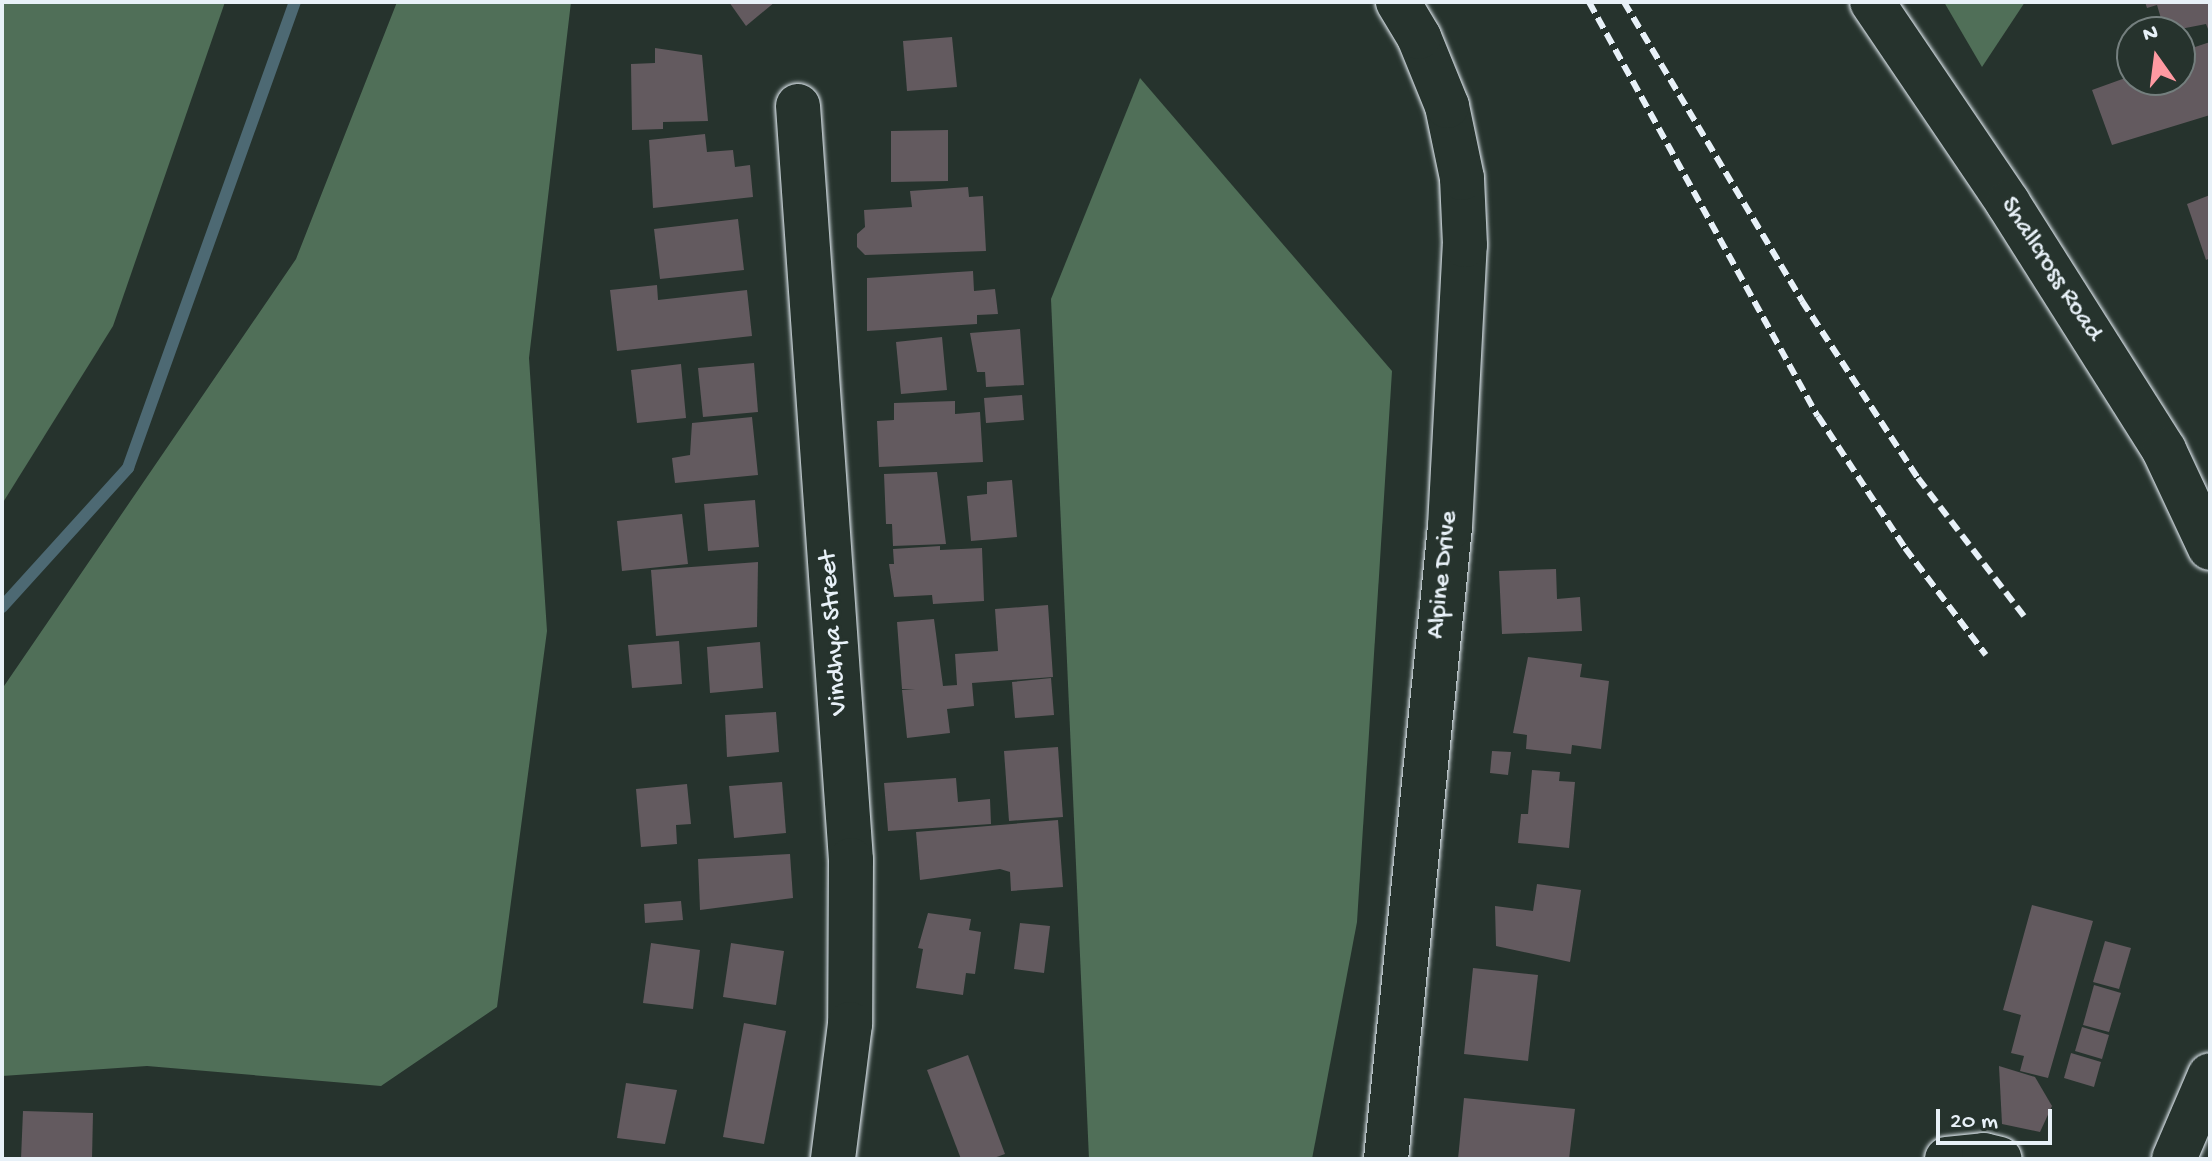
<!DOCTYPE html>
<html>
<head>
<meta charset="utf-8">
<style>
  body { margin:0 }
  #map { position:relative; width:2212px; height:1161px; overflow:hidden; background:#26332d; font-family:"Gochi Hand",sans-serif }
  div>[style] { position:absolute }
  .green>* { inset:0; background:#506f58 }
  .stream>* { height:12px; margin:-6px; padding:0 6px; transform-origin:6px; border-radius:6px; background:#4d6973 }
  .building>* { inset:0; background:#635a5f }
  .roads { filter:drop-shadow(0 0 2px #e8f1f8) drop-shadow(0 0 2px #e8f1f8) }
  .minor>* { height:44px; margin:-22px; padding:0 22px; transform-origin:22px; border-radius:22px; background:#26332d }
  .tertiary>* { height:44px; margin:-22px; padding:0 22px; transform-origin:22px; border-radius:22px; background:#26332d }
  .rail>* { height:6px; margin-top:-3px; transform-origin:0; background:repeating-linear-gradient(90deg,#e8f1f8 0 12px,transparent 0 18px) }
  span { translate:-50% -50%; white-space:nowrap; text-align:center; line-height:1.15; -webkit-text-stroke:6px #26332d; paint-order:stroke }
  .street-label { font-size:26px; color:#e8f1f8 }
  .frame { position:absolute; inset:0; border:4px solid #e8f1f8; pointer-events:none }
  .north { position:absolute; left:2116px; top:16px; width:80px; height:80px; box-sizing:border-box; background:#26332d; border:2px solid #747f7e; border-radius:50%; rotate:346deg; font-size:22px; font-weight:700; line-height:32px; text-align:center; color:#e8f1f8 }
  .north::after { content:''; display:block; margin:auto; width:28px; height:36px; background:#ff9aa2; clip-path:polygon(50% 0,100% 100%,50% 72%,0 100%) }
  .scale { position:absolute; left:1936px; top:1109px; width:116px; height:36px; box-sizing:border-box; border:4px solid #e8f1f8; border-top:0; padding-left:10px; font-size:24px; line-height:28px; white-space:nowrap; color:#e8f1f8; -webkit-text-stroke:6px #26332d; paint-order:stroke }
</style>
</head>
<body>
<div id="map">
  <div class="green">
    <i style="clip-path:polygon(2px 2px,225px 2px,113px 326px,2px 504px)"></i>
    <i style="clip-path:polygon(397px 2px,571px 2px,529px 358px,547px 631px,497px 1007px,381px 1086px,147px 1066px,2px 1076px,2px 689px,296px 259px)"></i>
    <i style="clip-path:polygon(1944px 2px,2025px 2px,1982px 67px)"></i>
    <i style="clip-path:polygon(1140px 78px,1392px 371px,1357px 922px,1312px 1159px,1089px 1159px,1051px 299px)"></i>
  </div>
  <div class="stream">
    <i style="left:2px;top:607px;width:188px;rotate:-47.8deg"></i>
    <i style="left:128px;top:468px;width:495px;rotate:-70.3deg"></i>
  </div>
  <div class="building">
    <i style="clip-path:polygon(729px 2px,775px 2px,746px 26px)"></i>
    <i style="clip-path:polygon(2145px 2px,2210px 2px,2210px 34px,2206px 24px,2165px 32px,2157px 5px,2147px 8px)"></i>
    <i style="clip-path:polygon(952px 37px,957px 87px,907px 91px,903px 41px)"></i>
    <i style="clip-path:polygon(2210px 42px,2210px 115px,2112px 145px,2092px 90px,2128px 77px,2126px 72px,2132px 70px,2132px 80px,2180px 80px,2180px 52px)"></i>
    <i style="clip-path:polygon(655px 48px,702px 55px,708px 121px,663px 122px,663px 129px,632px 130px,631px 64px,655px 63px)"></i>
    <i style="clip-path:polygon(948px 130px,948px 181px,891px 182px,891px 131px)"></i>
    <i style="clip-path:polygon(705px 134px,707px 152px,733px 150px,735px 167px,750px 165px,753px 197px,653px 208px,649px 140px)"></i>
    <i style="clip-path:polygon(968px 187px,969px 197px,983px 196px,986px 251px,865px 255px,857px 247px,857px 234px,865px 227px,864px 210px,912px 207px,910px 191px)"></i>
    <i style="clip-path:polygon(2210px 195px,2210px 258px,2206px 260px,2187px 204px)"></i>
    <i style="clip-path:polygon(738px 219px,744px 270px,660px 279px,654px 229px)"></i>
    <i style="clip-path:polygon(973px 271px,974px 291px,995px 289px,998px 314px,977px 315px,977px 324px,867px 331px,867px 278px)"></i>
    <i style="clip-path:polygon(657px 285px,658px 300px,747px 290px,752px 336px,617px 351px,610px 290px)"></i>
    <i style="clip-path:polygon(1020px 329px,1024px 385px,986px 387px,985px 372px,977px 372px,970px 333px)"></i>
    <i style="clip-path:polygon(942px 337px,947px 390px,901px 394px,896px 342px)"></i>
    <i style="clip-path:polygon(754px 363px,758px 412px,703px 417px,698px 368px)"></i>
    <i style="clip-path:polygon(681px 364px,686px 418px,637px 423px,631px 370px)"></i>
    <i style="clip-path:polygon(1022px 395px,1024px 420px,986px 423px,984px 398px)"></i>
    <i style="clip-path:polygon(955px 401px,955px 414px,980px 412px,983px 462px,879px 467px,877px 421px,894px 420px,894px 403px)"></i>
    <i style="clip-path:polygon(752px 417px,758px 475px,675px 483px,672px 458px,690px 455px,692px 423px)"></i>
    <i style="clip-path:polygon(937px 472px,946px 544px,893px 546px,892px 524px,886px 524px,884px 474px)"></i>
    <i style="clip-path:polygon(1012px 480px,1017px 537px,971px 541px,967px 496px,987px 494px,987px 482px)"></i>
    <i style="clip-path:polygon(755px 500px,759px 547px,708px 551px,704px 504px)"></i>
    <i style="clip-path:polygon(682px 514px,688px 564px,622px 571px,617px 521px)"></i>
    <i style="clip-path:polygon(940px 546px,940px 550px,982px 548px,984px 601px,933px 604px,932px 595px,894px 597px,889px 564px,894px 564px,893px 549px)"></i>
    <i style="clip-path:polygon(758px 562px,757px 627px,656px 636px,651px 570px)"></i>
    <i style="clip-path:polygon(1556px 569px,1557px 599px,1580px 597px,1582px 631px,1502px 634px,1499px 571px)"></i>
    <i style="clip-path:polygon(1048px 605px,1053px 677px,972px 683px,974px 706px,947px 709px,950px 733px,907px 738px,902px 690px,915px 689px,902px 689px,897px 622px,934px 619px,943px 686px,957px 685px,955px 654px,998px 651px,995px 609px)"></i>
    <i style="clip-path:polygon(679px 641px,682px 684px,632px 688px,628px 645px)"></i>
    <i style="clip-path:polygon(760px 642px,763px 688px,710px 693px,707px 647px)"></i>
    <i style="clip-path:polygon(1528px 657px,1582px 664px,1580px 677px,1609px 681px,1601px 749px,1572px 745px,1571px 754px,1526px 749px,1527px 735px,1513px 733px)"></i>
    <i style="clip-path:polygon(1051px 678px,1054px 715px,1015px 718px,1012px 682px)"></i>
    <i style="clip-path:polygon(776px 712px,779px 752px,727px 757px,725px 715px)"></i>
    <i style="clip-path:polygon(1058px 747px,1063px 817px,1009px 821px,1004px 751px)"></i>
    <i style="clip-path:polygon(1492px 751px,1511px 752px,1508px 775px,1490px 773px)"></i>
    <i style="clip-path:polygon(1532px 770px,1560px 772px,1559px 781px,1575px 782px,1569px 848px,1518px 843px,1521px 814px,1528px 814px)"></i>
    <i style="clip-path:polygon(956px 778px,958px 802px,990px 799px,991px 824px,888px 831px,884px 783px)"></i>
    <i style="clip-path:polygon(782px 782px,786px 833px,734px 838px,729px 786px)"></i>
    <i style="clip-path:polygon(687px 784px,691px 824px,676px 825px,677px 844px,641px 847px,636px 789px)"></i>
    <i style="clip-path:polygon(1058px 820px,1063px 887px,1011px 891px,1010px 872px,1000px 869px,920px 880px,916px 832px)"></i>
    <i style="clip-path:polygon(790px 854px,793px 898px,700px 910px,698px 859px)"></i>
    <i style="clip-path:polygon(1537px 884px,1581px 890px,1570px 962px,1496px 946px,1495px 906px,1533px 911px)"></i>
    <i style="clip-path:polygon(681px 901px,683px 920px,645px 923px,644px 904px)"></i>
    <i style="clip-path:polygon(2032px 905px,2093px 921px,2048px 1078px,2020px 1071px,2024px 1056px,2011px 1053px,2021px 1015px,2003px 1010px)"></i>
    <i style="clip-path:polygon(928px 913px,971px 919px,969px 930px,981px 932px,975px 974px,966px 973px,963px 995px,916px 988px,923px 949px,918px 948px)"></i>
    <i style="clip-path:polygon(1020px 923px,1050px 926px,1044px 973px,1014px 969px)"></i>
    <i style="clip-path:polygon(2105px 941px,2131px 948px,2119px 989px,2093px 982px)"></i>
    <i style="clip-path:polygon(651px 943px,700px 950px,693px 1009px,643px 1003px)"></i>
    <i style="clip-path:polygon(731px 943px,784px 951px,776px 1005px,723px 997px)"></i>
    <i style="clip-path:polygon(1473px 968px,1538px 975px,1528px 1061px,1464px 1054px)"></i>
    <i style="clip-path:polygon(2094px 985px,2121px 993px,2109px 1032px,2083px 1025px)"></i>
    <i style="clip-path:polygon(744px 1023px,786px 1031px,764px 1144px,723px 1137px)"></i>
    <i style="clip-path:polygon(2082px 1027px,2109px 1035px,2102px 1059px,2075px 1051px)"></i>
    <i style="clip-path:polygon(2071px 1053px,2101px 1062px,2094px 1087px,2064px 1078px)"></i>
    <i style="clip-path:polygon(968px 1055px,1005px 1154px,991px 1159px,961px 1159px,927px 1070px)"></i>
    <i style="clip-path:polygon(1999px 1066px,2035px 1077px,2052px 1106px,2040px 1132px,2002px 1124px)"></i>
    <i style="clip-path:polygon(626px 1083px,677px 1090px,665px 1144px,617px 1138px)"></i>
    <i style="clip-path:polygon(1464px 1098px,1575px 1109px,1569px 1159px,1458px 1159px)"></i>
    <i style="clip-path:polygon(23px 1111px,93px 1113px,92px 1159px,21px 1159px)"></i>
  </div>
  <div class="roads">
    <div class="minor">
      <i style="left:798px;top:106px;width:756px;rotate:85.98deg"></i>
      <i style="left:851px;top:860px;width:164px;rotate:90.3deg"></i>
      <i style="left:850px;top:1024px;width:136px;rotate:97.2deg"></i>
      <i style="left:1386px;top:1159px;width:635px;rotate:-84.22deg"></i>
      <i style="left:1450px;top:527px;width:282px;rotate:-87deg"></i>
      <i style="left:1465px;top:245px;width:67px;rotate:-92.6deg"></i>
      <i style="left:1462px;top:178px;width:74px;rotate:-101.8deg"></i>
      <i style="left:1447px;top:106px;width:74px;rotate:-112.1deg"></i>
      <i style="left:1419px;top:37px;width:41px;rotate:-121deg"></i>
      <i style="left:1947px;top:1159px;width:37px;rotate:-6deg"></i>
      <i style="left:1984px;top:1155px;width:16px;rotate:14deg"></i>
    </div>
    <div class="tertiary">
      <i style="left:1872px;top:2px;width:243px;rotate:55.9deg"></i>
      <i style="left:2008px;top:203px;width:292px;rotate:57.7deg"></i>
      <i style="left:2164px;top:450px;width:108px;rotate:64.9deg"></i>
      <i style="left:2174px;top:1159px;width:91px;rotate:-66.8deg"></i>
    </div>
  </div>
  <div class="rail">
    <i style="left:1589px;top:2px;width:473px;rotate:61.1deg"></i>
    <i style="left:1818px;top:416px;width:158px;rotate:56.6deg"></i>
    <i style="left:1905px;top:548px;width:134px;rotate:52.9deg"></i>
    <i style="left:1624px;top:2px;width:348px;rotate:59.2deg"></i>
    <i style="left:1802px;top:301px;width:212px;rotate:56.8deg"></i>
    <i style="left:1918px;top:478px;width:174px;rotate:52.5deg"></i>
  </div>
  <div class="street-label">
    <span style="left:2050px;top:270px;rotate:57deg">Shallcross Road</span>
    <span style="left:1444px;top:575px;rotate:-84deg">Alpine Drive</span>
    <span style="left:835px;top:633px;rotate:-94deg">Vindhya Street</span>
  </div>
  <div class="frame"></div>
  <div class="north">N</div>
  <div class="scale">20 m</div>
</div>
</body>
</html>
